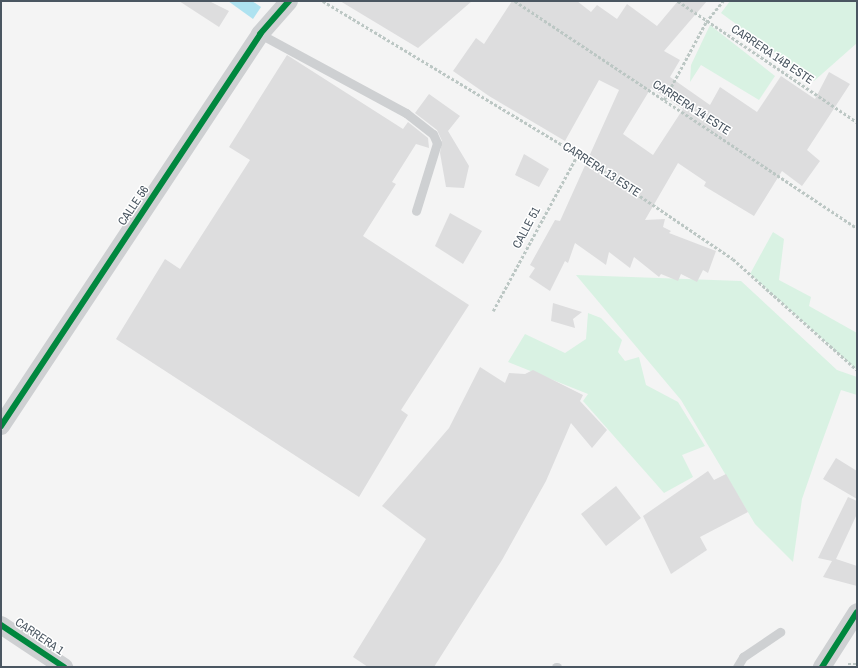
<!DOCTYPE html>
<html>
<head>
<meta charset="utf-8">
<style>
  body { margin:0 }
  #map { position:relative; width:858px; height:668px; overflow:hidden; background:#f4f4f4; font-family:"Archivo Narrow",sans-serif }
  div>[style] { position:absolute }
  .green>* { inset:0; background:#d9f2e3 }
  .water>* { inset:0; background:#aee2f0 }
  .building>* { inset:0; background:#ddddde }
  .path>* { height:2.5px; margin-top:-1.25px; transform-origin:0; background:repeating-linear-gradient(90deg,#bcc7c4 0 3px,transparent 0 5px) }
  .lane>* { height:9px; margin:-4.5px; padding:0 4.5px; transform-origin:4.5px; border-radius:4.5px; background:#ced0d2 }
  .street>* { height:18px; margin:-9px; padding:0 9px; transform-origin:9px; border-radius:9px; background:#ced0d2 }
  .cycleway>* { height:6px; margin:-3px; padding:0 3px; transform-origin:3px; border-radius:3px; background:#00873e }
  span { translate:-50% -50%; white-space:nowrap; text-align:center; line-height:1.15; -webkit-text-stroke:3px #fff; paint-order:stroke }
  .street-label { font-size:12px; color:#4a5661 }
  .frame { position:absolute; inset:0; border:2px solid #4a5661; pointer-events:none }
</style>
</head>
<body>
<div id="map">
  <div class="green">
    <i style="clip-path:polygon(730px 1px,857px 1px,857px 43px,814px 81px,721px 13px)"></i>
    <i style="clip-path:polygon(710px 25px,775px 76px,759px 100px,701px 65px,690px 82px,691px 65px)"></i>
    <i style="clip-path:polygon(773px 232px,784px 239px,779px 280px,811px 297px,809px 306px,857px 333px,857px 370px,750px 274px)"></i>
    <i style="clip-path:polygon(576px 275px,741px 281px,837px 370px,857px 377px,857px 395px,841px 390px,819px 450px,802px 499px,793px 562px,755px 524px,681px 400px)"></i>
    <i style="clip-path:polygon(588px 313px,601px 318px,622px 340px,618px 352px,625px 361px,639px 357px,646px 385px,678px 402px,705px 446px,682px 455px,693px 477px,664px 493px,583px 401px,588px 394px,508px 362px,525px 334px,565px 353px,586px 339px)"></i>
  </div>
  <div class="water">
    <i style="clip-path:polygon(228px 1px,252px 1px,261px 7px,253px 19px)"></i>
  </div>
  <div class="building">
    <i style="clip-path:polygon(179px 1px,209px 1px,229px 11px,219px 27px)"></i>
    <i style="clip-path:polygon(340px 1px,472px 1px,418px 48px)"></i>
    <i style="clip-path:polygon(evenodd,512px 1px,577px 1px,591px 12px,597px 5px,617px 19px,627px 4px,657px 26px,678px 1px,707px 1px,664px 51px,680px 60px,670px 77px,710px 105px,720px 87px,757px 112px,781px 76px,815px 99px,829px 72px,850px 84px,807px 150px,820px 161px,802px 186px,782px 171px,754px 216px,704px 186px,706px 182px,678px 163px,645px 220px,665px 219px,663px 227px,671px 231px,669px 233px,716px 251px,708px 273px,703px 270px,697px 282px,681px 274px,678px 281px,661px 274px,659px 277px,634px 257px,630px 268px,609px 252px,606px 265px,575px 243px,568px 263px,565px 261px,550px 291px,529px 277px,535px 268px,530px 265px,555px 220px,560px 221px,619px 90px,599px 80px,565px 141px,489px 96px,453px 71px,476px 38px,484px 44px,512px 1px,651px 88px,683px 109px,653px 155px,623px 134px,651px 88px)"></i>
    <i style="clip-path:polygon(287px 55px,403px 129px,408px 122px,428px 138px,429px 148px,416px 144px,392px 182px,396px 184px,363px 236px,469px 305px,401px 410px,408px 415px,359px 497px,116px 339px,165px 259px,180px 269px,250px 160px,229px 147px)"></i>
    <i style="clip-path:polygon(429px 94px,460px 116px,448px 131px,469px 166px,464px 188px,446px 187px,440px 153px,442px 141px,437px 130px,415px 113px)"></i>
    <i style="clip-path:polygon(524px 154px,549px 169px,539px 187px,515px 175px)"></i>
    <i style="clip-path:polygon(450px 213px,482px 231px,463px 264px,435px 246px)"></i>
    <i style="clip-path:polygon(553px 303px,582px 312px,573px 319px,575px 328px,551px 321px)"></i>
    <i style="clip-path:polygon(480px 367px,505px 383px,509px 373px,525px 374px,533px 370px,583px 395px,580px 401px,607px 430px,592px 448px,571px 423px,546px 481px,502px 560px,434px 667px,368px 667px,353px 657px,426px 539px,382px 506px,449px 428px)"></i>
    <i style="clip-path:polygon(836px 458px,857px 471px,857px 499px,823px 479px)"></i>
    <i style="clip-path:polygon(708px 471px,714px 480px,726px 474px,748px 512px,700px 537px,707px 550px,671px 574px,643px 516px)"></i>
    <i style="clip-path:polygon(616px 486px,641px 518px,606px 546px,581px 514px)"></i>
    <i style="clip-path:polygon(848px 497px,857px 501px,857px 514px,836px 559px,857px 566px,857px 586px,823px 577px,832px 561px,818px 558px)"></i>
  </div>
  <div class="path">
    <i style="left:323px;top:1px;width:297px;rotate:31deg"></i>
    <i style="left:578px;top:154px;width:187px;rotate:34.1deg"></i>
    <i style="left:733px;top:259px;width:166px;rotate:41.8deg"></i>
    <i style="left:515px;top:1px;width:410px;rotate:33.6deg"></i>
    <i style="left:678px;top:1px;width:216px;rotate:34.1deg"></i>
    <i style="left:664px;top:100px;width:89px;rotate:-61.7deg"></i>
    <i style="left:706px;top:22px;width:27px;rotate:-51deg"></i>
    <i style="left:493px;top:311px;width:179px;rotate:-61.6deg"></i>
    <i style="left:848px;top:664px;width:9px"></i>
  </div>
  <div class="lane">
    <i style="left:260px;top:34px;width:166px;rotate:28.4deg"></i>
    <i style="left:406px;top:113px;width:34px;rotate:38deg"></i>
    <i style="left:433px;top:134px;width:10px;rotate:66deg"></i>
    <i style="left:437px;top:143px;width:71px;rotate:107.2deg"></i>
    <i style="left:556px;top:667px;width:1px"></i>
    <i style="left:737px;top:667px;width:12px;rotate:-59deg"></i>
    <i style="left:743px;top:657px;width:45px;rotate:-34deg"></i>
  </div>
  <div class="street">
    <i style="left:1px;top:426px;width:470px;rotate:-56.5deg"></i>
    <i style="left:260px;top:34px;width:44px;rotate:-48.7deg"></i>
    <i style="left:1px;top:625px;width:76px;rotate:33.7deg"></i>
    <i style="left:822px;top:667px;width:65px;rotate:-57.5deg"></i>
  </div>
  <div class="cycleway">
    <i style="left:1px;top:426px;width:470px;rotate:-56.5deg"></i>
    <i style="left:260px;top:34px;width:44px;rotate:-48.7deg"></i>
    <i style="left:1px;top:625px;width:76px;rotate:33.7deg"></i>
    <i style="left:822px;top:667px;width:65px;rotate:-57.5deg"></i>
  </div>
  <div class="street-label">
    <span style="left:772px;top:55px;rotate:34deg">CARRERA 14B ESTE</span>
    <span style="left:691px;top:108px;rotate:33deg">CARRERA 14 ESTE</span>
    <span style="left:601px;top:170px;rotate:33deg">CARRERA 13 ESTE</span>
    <span style="left:134px;top:206px;rotate:-56deg">CALLE 56</span>
    <span style="left:527px;top:228px;rotate:-62deg">CALLE 51</span>
    <span style="left:39px;top:637px;rotate:34deg">CARRERA 1</span>
  </div>
  <div class="frame"></div>
</div>
</body>
</html>
